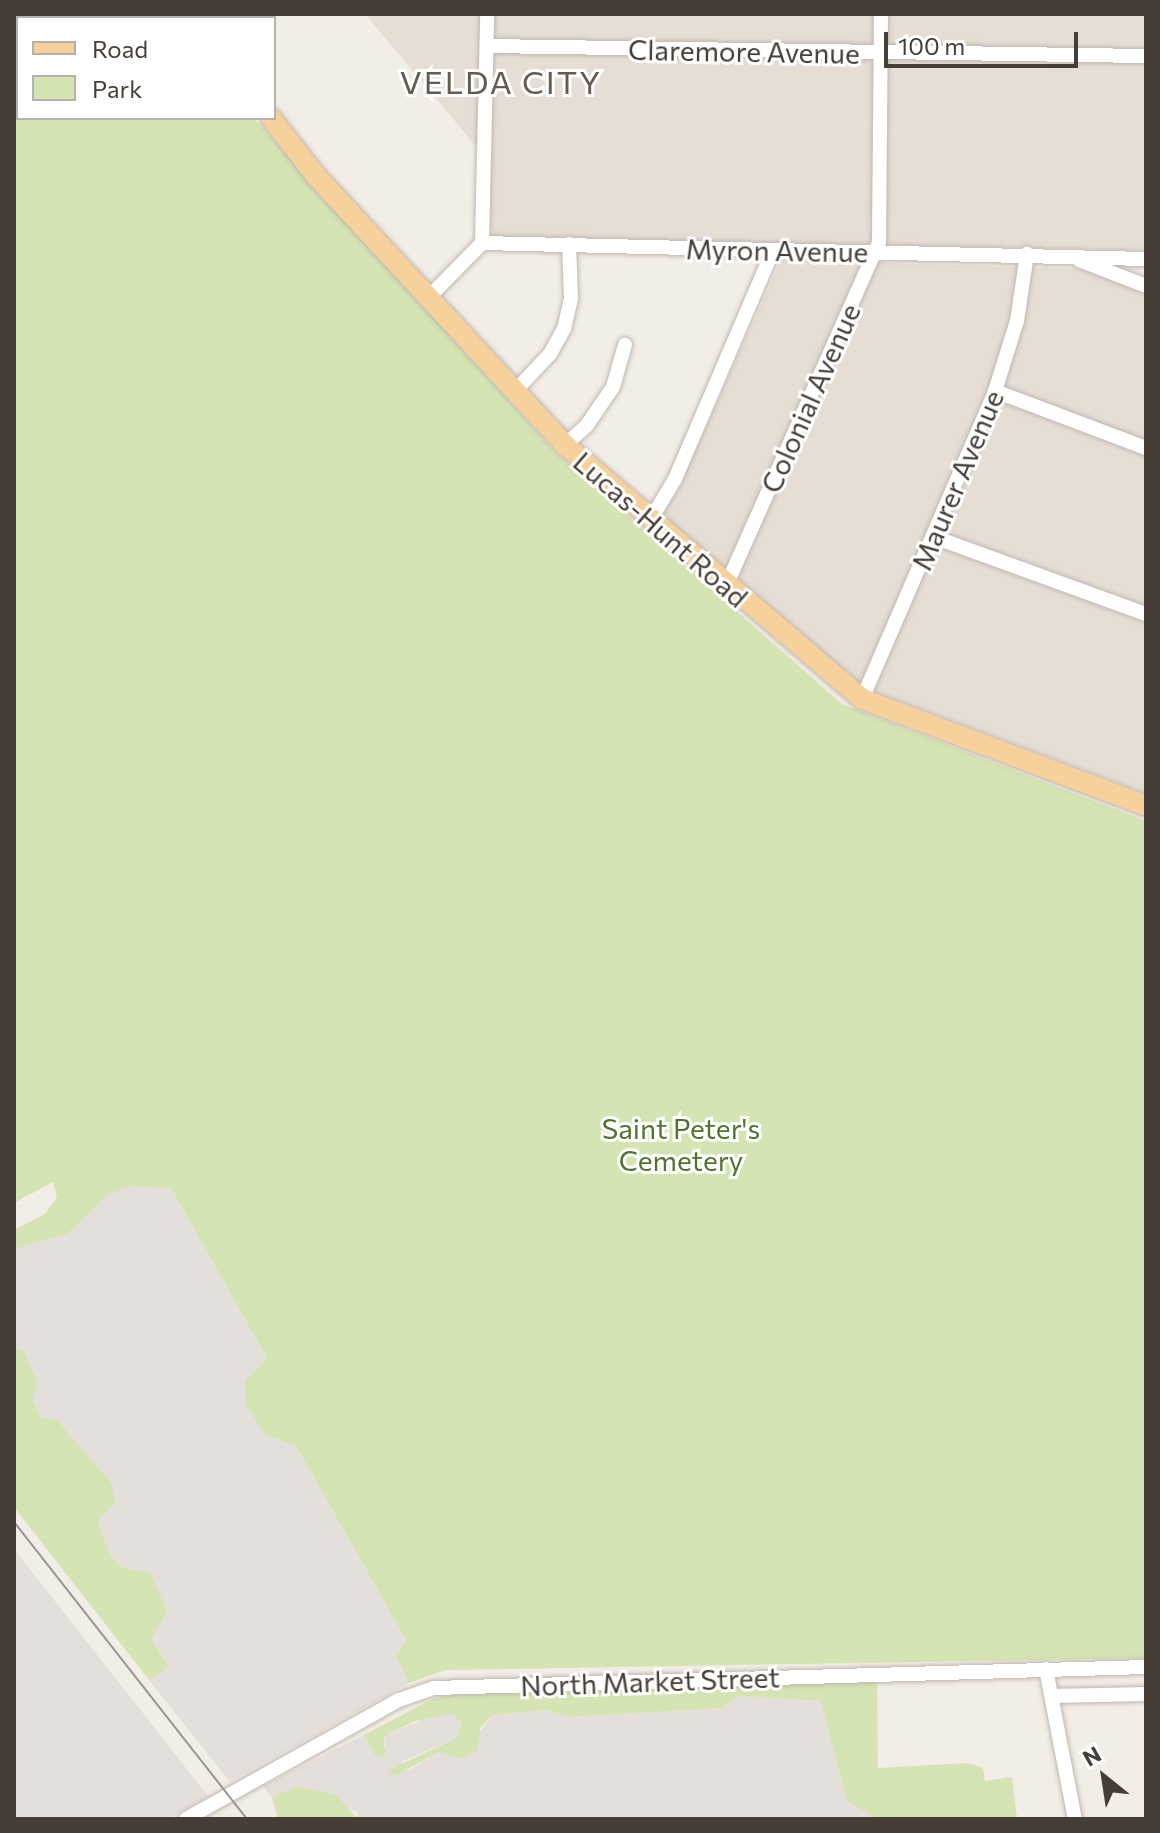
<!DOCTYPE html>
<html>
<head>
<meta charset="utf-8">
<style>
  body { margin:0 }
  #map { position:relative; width:1160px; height:1833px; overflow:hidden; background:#f2ede7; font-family:Commissioner,sans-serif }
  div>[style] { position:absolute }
  .residential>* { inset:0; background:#e6ded5 }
  .industrial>* { inset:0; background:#e5dfdc }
  .green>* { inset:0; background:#d4e4b2 }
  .roads { filter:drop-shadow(0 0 2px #c0b7ad) drop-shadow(0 0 2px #c0b7ad) }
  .street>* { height:14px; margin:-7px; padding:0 7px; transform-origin:7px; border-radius:7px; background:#fff }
  .primary>* { height:20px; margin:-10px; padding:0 10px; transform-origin:10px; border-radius:10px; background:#f7d19b }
  .tram>* { height:2px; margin:-1px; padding:0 1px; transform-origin:1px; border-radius:1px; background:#969696 }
  span { translate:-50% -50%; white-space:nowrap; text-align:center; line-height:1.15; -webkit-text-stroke:6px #fff; paint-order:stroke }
  .street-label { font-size:28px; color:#453d36 }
  .park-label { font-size:28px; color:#51732e }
  .quarter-label { font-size:32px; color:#675a4e; letter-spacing:2px }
  .frame { position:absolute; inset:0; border:16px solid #453d36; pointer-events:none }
  .legend { position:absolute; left:16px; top:16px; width:260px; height:104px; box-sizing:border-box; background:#fff; border:2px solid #b5b1af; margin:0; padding:10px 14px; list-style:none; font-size:24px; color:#453d36 }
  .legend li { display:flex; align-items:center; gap:16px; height:40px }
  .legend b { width:40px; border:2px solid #b5b1af }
  .north { position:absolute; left:1064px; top:1737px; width:80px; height:80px; -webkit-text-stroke:6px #fff; paint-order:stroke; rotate:330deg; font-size:22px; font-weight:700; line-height:32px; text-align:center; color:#453d36 }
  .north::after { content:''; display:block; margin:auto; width:28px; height:36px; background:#453d36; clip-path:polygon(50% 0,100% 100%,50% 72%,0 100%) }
  .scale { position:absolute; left:884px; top:32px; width:194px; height:36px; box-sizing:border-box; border:4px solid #453d36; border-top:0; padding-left:10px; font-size:24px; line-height:28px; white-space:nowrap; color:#453d36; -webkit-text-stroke:6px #fff; paint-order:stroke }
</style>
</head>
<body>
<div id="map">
  <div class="residential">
    <i style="clip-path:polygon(365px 14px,1146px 14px,1146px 250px,495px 238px,490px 225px,491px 149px,475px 145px)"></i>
    <i style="clip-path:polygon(781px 260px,1082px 269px,1146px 293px,1146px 793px,877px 692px,851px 677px,661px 516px,677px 492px)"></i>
  </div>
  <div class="industrial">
    <i style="clip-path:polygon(131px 1185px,171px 1188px,267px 1358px,245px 1381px,265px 1435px,296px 1446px,406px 1640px,396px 1656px,409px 1683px,230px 1782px,149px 1680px,169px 1667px,151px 1639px,125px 1569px,111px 1557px,32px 1400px,23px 1350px,14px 1347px,14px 1249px,67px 1234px,107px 1195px)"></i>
    <i style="clip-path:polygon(14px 1549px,208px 1796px,168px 1819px,14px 1819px)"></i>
    <i style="clip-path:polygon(739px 1696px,822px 1701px,847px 1800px,878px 1819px,358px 1819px,357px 1812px,296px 1787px,272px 1797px,263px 1786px,364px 1735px,375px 1756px,386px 1747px,384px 1736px,436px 1714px,452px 1714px,463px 1724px,457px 1738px,401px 1762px,408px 1771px,439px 1752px,459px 1759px,492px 1715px,545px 1710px,568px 1717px,721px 1708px)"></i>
  </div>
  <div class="green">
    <i style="clip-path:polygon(14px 14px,186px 14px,188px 18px,18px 18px,18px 118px,254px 118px,553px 450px,842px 704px,1146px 821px,1146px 1658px,445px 1670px,409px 1683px,396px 1656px,406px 1640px,296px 1446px,265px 1435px,246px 1404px,245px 1381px,267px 1358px,171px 1188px,130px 1186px,107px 1195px,67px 1234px,14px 1249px,14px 1230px,45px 1214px,57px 1197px,53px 1182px,14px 1203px)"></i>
    <i style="clip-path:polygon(14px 1347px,23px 1350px,38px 1383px,32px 1400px,41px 1418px,57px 1420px,111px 1483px,115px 1504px,97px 1520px,111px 1557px,125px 1569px,150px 1572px,167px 1611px,151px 1639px,169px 1667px,149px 1680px,14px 1507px)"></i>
    <i style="clip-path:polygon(877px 1682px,878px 1768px,968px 1763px,983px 1768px,985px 1781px,1012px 1777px,1017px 1819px,878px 1819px,847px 1801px,821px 1701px,739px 1696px,722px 1708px,568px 1717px,545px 1710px,492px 1715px,480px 1728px,478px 1750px,459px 1759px,439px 1752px,395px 1776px,388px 1770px,457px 1738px,462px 1723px,452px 1714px,415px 1721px,384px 1736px,385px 1757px,375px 1756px,364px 1735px,432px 1699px,456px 1694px)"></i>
    <i style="clip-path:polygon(296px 1787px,335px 1794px,358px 1819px,278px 1819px,272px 1797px)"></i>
  </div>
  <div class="roads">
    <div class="street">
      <i style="left:487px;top:46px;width:659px;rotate:0.87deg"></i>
      <i style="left:482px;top:243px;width:229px;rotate:-88.7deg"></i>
      <i style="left:1079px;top:260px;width:72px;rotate:21.2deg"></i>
      <i style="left:430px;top:296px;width:74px;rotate:-45.5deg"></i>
      <i style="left:482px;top:243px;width:664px;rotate:1.38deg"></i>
      <i style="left:517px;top:389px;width:48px;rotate:-46.7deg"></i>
      <i style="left:550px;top:354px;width:29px;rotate:-61deg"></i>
      <i style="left:564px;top:329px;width:32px;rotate:-77deg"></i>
      <i style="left:571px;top:298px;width:54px;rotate:-92.1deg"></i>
      <i style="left:995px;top:391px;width:161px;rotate:20.7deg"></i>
      <i style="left:565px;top:445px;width:30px;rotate:-42deg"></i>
      <i style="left:587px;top:425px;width:46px;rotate:-55.6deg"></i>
      <i style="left:613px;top:387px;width:44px;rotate:-74.1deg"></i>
      <i style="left:651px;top:519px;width:47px;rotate:-59deg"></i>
      <i style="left:675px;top:479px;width:246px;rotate:-66.8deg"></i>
      <i style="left:934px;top:537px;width:226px;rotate:20deg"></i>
      <i style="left:726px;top:586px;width:376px;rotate:-66deg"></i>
      <i style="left:879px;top:242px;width:228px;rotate:-89.5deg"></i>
      <i style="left:862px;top:699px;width:335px;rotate:-66.6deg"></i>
      <i style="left:995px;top:391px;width:73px;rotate:-72.6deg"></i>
      <i style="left:1017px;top:321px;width:68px;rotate:-81.5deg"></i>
      <i style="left:1046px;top:1669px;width:153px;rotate:79.1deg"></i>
      <i style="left:1052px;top:1696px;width:94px;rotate:-1.2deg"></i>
      <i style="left:186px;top:1819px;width:244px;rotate:-29.2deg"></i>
      <i style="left:399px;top:1700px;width:37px;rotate:-19deg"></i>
      <i style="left:434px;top:1688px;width:712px;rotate:-1.69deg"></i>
    </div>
    <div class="primary">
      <i style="left:204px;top:14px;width:4px;rotate:76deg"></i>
      <i style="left:271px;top:118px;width:73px;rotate:52.2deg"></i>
      <i style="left:316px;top:176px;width:367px;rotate:47.2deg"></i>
      <i style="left:565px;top:445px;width:391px;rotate:40.5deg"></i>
      <i style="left:862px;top:699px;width:303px;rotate:20.6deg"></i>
    </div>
  </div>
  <div class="tram">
    <i style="left:14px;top:1522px;width:377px;rotate:51.9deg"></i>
  </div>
  <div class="street-label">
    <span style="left:744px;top:51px;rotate:1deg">Claremore Avenue</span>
    <span style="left:777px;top:250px;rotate:1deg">Myron Avenue</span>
    <span style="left:810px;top:398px;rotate:-66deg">Colonial Avenue</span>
    <span style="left:957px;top:480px;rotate:-67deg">Maurer Avenue</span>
    <span style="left:661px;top:529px;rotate:41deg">Lucas-Hunt Road</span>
    <span style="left:650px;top:1681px;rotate:-2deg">North Market Street</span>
  </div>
  <div class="park-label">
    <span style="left:681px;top:1144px">Saint Peter's<br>Cemetery</span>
  </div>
  <div class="quarter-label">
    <span style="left:501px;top:81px">VELDA CITY</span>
  </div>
  <div class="frame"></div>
  <ul class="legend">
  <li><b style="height:10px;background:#f7d19b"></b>Road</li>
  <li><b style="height:22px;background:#d4e4b2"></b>Park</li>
  </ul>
  <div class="north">N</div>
  <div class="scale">100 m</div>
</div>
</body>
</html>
